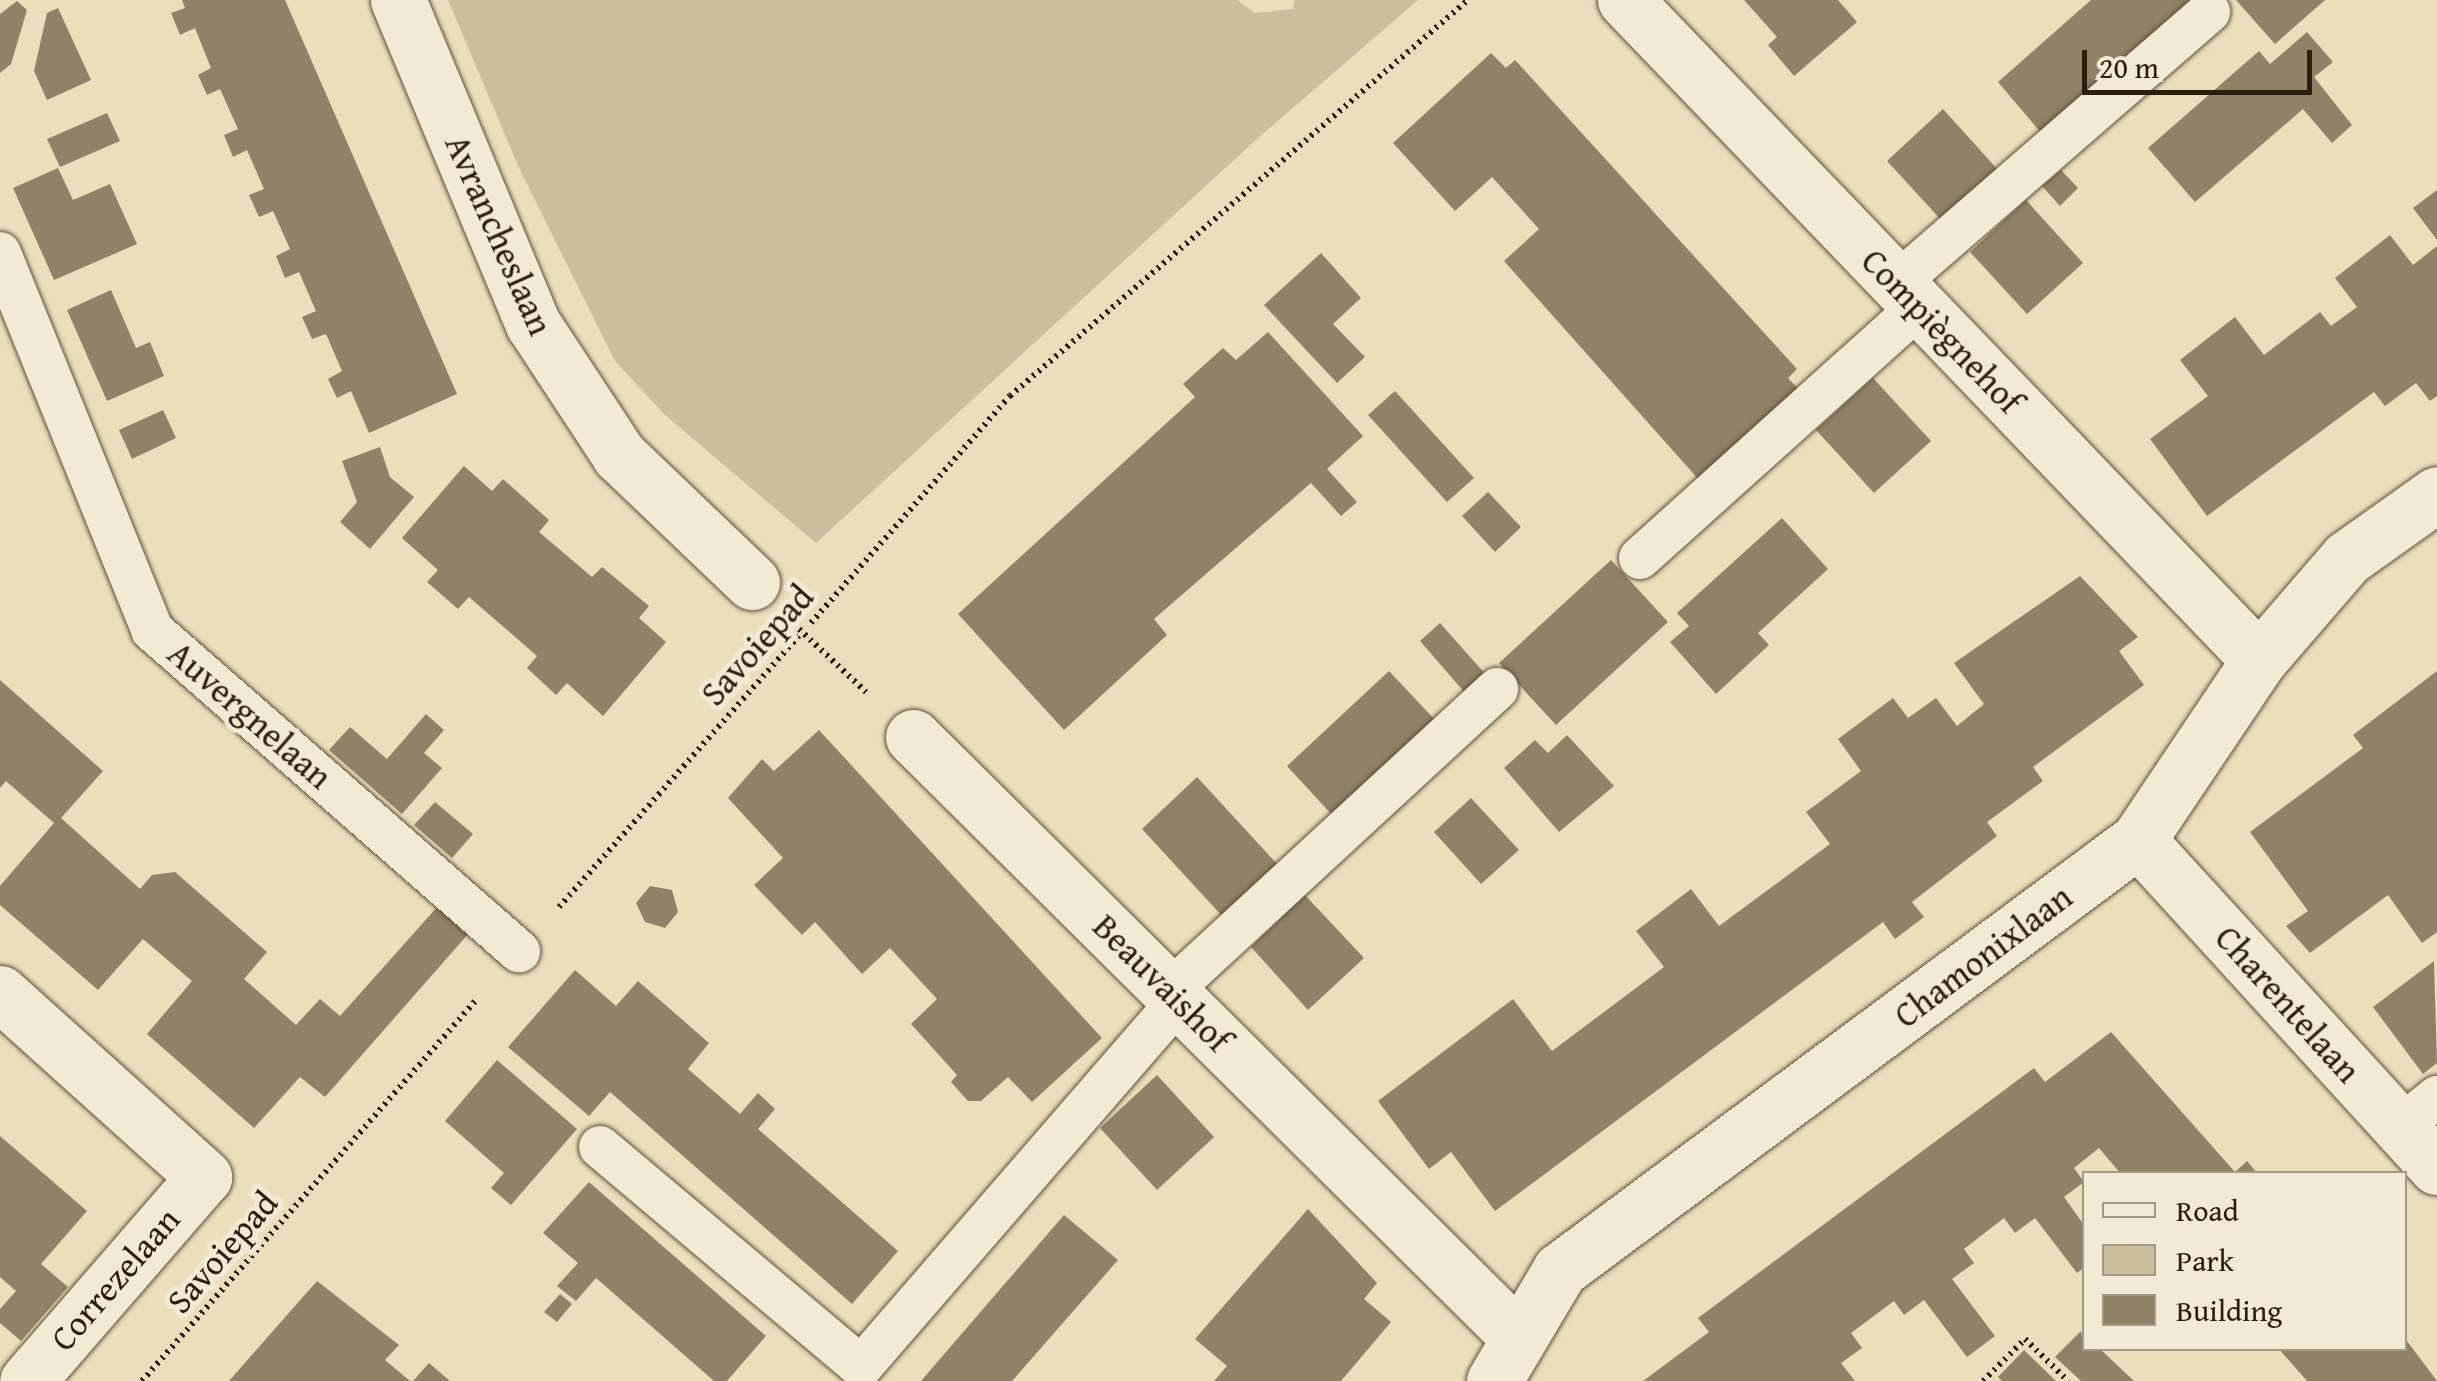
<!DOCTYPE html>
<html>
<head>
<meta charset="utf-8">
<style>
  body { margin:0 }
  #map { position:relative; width:2437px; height:1381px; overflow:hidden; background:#ebdfbb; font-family:"Gentium Book Plus",serif }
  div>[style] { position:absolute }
  .green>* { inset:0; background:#cbbe9d }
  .building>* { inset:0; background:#8f8267 }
  .path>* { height:6px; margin-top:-3px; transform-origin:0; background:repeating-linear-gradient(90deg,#2c1e0d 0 2.5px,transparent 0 7.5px) }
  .roads { filter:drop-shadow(0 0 2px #5c4e38) drop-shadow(0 0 2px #5c4e38) }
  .lane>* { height:42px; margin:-21px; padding:0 21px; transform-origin:21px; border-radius:21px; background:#f2ead3 }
  .street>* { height:55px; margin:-27.5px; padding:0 27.5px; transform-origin:27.5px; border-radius:27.5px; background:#f2ead3 }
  span { translate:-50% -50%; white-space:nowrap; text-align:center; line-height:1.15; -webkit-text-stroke:10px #f2ead3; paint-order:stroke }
  .street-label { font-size:35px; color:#2c1e0d }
  .legend { position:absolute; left:2082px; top:1171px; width:325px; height:180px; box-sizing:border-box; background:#f2ead3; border:2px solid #a39884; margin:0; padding:12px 18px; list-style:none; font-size:30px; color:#2c1e0d }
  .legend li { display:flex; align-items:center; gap:20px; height:50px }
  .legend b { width:50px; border:2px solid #a39884 }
  .scale { position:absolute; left:2082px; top:50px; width:230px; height:45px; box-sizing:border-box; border:5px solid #2c1e0d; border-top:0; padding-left:12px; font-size:30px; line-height:35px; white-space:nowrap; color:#2c1e0d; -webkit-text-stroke:8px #f2ead3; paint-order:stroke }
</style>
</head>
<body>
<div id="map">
  <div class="green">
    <i style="clip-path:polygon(448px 0,1237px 0,1255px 13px,1293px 9px,1294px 0,1418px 0,1258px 138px,816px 543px,665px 415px,615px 361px,519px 168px)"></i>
  </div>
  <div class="building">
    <i style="clip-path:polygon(182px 0,285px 0,457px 394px,369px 433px,351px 391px,337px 398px,328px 379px,342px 371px,326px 334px,312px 339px,302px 317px,316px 311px,299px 272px,285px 278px,276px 256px,290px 249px,273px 211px,259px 217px,249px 195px,264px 189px,247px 150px,233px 157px,224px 135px,238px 129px,220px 89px,207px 95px,198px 75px,211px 68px,195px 28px,180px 35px,171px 13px,185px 8px)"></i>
    <i style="clip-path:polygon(1744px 0,1838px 0,1857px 22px,1794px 76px,1768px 45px,1777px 37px)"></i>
    <i style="clip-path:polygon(2091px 0,2195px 0,2042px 134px,1998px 82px)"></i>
    <i style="clip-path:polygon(2236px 0,2325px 0,2275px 44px)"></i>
    <i style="clip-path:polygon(17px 1px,27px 10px,11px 64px,0 73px,0 14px)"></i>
    <i style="clip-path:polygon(58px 8px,91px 80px,47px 100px,34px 71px,47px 13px)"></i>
    <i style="clip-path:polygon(2307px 32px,2333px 62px,2314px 77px,2352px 125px,2332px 143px,2303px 109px,2195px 202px,2148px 148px,2259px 51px,2270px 64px)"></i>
    <i style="clip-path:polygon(1491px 53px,1506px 68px,1515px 60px,1797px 369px,1788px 378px,1802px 393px,1700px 481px,1504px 261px,1539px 229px,1492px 177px,1455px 211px,1393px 143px)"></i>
    <i style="clip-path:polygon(1943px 109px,1999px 171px,1943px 222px,1887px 161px)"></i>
    <i style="clip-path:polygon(107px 113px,120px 141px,60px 167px,47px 139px)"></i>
    <i style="clip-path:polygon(58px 168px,73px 200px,110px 184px,137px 244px,54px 280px,13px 188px)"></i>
    <i style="clip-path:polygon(2061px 170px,2078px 188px,2060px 206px,2042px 186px)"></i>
    <i style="clip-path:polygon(2437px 190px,2437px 240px,2413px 208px)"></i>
    <i style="clip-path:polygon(2026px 200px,2083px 263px,2027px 314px,1970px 252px)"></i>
    <i style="clip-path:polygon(2390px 235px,2413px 265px,2437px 246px,2437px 396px,2430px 401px,2416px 383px,2385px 406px,2374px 392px,2207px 516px,2150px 439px,2208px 396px,2180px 360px,2235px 317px,2264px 355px,2320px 312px,2331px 326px,2357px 307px,2335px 278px)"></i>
    <i style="clip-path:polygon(1321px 253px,1361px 298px,1333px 324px,1365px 357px,1337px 383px,1264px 305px)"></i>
    <i style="clip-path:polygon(111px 290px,136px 348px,150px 342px,164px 376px,107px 401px,67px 310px)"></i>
    <i style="clip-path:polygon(1268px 332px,1363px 436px,1327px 469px,1357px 502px,1341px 516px,1311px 483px,1154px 619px,1167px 635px,1064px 730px,958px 614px,1195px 397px,1183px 384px,1223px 348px,1236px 360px)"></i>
    <i style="clip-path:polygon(1873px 378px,1931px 441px,1874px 493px,1816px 430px)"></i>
    <i style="clip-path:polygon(1395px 391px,1474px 478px,1447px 502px,1368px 415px)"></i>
    <i style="clip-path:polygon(163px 410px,176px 438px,132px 459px,119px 430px)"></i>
    <i style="clip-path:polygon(380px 447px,390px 477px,414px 497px,370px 549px,340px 522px,357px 502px,342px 461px)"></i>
    <i style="clip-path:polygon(464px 466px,492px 491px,503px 479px,549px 520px,539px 532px,592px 577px,602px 567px,649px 606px,639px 618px,666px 642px,603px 716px,567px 683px,556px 695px,527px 668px,537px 656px,469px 597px,458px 609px,427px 582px,438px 570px,402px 538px)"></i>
    <i style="clip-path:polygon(1488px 492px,1521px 527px,1495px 552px,1462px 516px)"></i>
    <i style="clip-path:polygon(1782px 518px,1828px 569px,1758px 633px,1769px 645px,1716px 694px,1670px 642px,1689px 626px,1677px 613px)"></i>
    <i style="clip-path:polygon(1611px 560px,1668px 622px,1556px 725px,1499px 663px)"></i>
    <i style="clip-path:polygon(2080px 576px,2138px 637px,2119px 651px,2144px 685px,2033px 767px,2043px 781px,1987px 822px,1997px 836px,1912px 902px,1924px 917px,1895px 939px,1883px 922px,1495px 1211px,1451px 1152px,1429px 1169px,1378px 1101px,1513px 999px,1552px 1051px,1664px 967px,1636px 931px,1691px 889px,1719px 926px,1830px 844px,1806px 812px,1861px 771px,1838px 739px,1893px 698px,1908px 718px,1936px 698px,1957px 726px,1984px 704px,1954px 663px)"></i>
    <i style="clip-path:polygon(1440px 623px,1487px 676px,1466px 694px,1420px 641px)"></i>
    <i style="clip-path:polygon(1389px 671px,1436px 721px,1333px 816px,1287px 766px)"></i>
    <i style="clip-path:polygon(2437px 671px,2437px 932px,2422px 943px,2388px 895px,2310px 953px,2286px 926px,2308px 911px,2250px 832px,2363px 748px,2353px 735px)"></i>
    <i style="clip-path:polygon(0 680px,103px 771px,61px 818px,140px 889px,152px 875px,175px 872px,267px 952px,244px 979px,296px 1025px,320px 999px,340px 1016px,438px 906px,469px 933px,325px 1097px,300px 1077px,254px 1128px,147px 1034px,192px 981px,143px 939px,98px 990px,0 905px,0 886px,54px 823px,6px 781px,0 788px)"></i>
    <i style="clip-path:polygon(426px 714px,444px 730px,424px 753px,442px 768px,402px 814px,329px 750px,350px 727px,387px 759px)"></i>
    <i style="clip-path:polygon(819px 730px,1102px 1038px,1032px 1102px,1008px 1077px,981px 1101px,968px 1101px,951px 1082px,957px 1075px,911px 1024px,937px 999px,890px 948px,862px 974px,815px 922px,802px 935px,754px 885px,783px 858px,728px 798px,762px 759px,774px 771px)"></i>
    <i style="clip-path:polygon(1567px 735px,1614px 786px,1559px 832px,1504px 768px,1535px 740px,1548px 753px)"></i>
    <i style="clip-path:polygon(1197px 777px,1279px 866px,1223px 917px,1142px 829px)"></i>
    <i style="clip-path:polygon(1471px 798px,1519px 850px,1481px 884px,1434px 832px)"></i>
    <i style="clip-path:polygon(435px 802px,473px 834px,452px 858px,414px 825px)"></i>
    <i style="clip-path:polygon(650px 886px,672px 890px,678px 912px,665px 928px,645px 922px,636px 903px)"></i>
    <i style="clip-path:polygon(1305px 895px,1364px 958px,1308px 1010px,1251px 947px)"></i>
    <i style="clip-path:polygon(2434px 961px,2437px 1063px,2423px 1074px,2373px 1007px)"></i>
    <i style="clip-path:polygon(575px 970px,616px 1006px,638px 981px,709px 1043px,688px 1069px,740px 1114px,758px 1093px,775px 1109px,758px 1129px,898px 1251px,852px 1304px,610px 1092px,589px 1116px,508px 1047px)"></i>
    <i style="clip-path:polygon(2111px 1032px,2235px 1172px,2247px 1161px,2258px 1174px,2121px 1174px,2099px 1148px,2074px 1168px,2084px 1182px,2064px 1197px,2084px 1225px,2084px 1268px,2077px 1273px,2035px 1218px,2015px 1233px,2004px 1218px,1964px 1249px,1974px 1263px,1952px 1279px,1995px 1336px,1967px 1357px,1924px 1300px,1904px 1315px,1894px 1301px,1851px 1333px,1862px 1348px,1841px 1363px,1855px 1381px,1643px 1381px,1709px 1332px,1698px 1318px,2034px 1068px,2045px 1082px)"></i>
    <i style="clip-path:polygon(497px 1060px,577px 1129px,511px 1205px,491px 1188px,504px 1173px,445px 1121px)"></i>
    <i style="clip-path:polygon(1157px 1075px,1214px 1137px,1157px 1190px,1100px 1128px)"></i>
    <i style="clip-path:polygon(0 1136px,87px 1211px,41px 1264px,68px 1287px,21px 1341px,0 1323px,0 1309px,16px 1291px,0 1277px)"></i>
    <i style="clip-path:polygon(589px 1182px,766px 1336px,727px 1381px,714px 1381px,596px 1278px,576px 1301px,557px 1286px,578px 1263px,543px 1233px)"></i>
    <i style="clip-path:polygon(1308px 1209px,1377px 1283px,1364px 1299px,1391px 1322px,1341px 1381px,1214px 1381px,1227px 1366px,1195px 1339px)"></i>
    <i style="clip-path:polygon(1064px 1215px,1118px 1260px,1012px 1381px,921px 1381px)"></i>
    <i style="clip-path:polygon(317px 1281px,399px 1345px,385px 1360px,410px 1381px,229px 1381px)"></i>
    <i style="clip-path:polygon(560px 1294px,572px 1304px,557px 1322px,544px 1312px)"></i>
    <i style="clip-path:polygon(2081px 1331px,2084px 1348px,2099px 1348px,2134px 1381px,2081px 1381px,2055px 1357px)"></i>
    <i style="clip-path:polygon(2404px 1337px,2437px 1381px,2307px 1381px,2278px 1348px,2404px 1348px)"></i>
    <i style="clip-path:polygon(2024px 1350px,2056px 1381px,2002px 1381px,1998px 1377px)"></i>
    <i style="clip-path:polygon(429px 1363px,450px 1381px,413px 1381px)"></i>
  </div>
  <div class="path">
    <i style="left:811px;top:623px;width:302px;rotate:-48.8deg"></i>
    <i style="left:1010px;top:396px;width:605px;rotate:-40.85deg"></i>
    <i style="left:799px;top:629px;width:92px;rotate:43.2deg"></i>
    <i style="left:559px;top:907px;width:362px;rotate:-48.5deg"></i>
    <i style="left:142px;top:1381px;width:508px;rotate:-48.75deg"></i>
    <i style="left:1983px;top:1381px;width:59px;rotate:-45deg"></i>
    <i style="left:2025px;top:1339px;width:60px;rotate:44.3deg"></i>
  </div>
  <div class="roads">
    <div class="lane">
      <i style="left:0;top:253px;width:406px;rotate:68deg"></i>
      <i style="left:152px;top:630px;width:488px;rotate:41.2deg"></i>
      <i style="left:1896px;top:284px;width:415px;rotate:-41deg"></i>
      <i style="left:1640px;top:558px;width:375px;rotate:-42deg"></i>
      <i style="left:1171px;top:990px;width:444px;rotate:-42.7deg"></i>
      <i style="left:2400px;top:1127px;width:48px;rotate:-39deg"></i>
      <i style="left:600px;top:1147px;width:341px;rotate:40.1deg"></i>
      <i style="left:861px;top:1367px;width:487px;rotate:-49.1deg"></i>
    </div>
    <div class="street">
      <i style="left:398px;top:0;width:351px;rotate:67.4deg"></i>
      <i style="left:533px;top:324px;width:157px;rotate:56.7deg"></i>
      <i style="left:619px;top:455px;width:184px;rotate:43.7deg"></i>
      <i style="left:1625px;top:0;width:915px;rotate:46.15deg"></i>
      <i style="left:913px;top:737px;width:852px;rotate:44.76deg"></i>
      <i style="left:2138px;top:840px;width:443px;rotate:47.6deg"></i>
      <i style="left:0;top:993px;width:275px;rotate:42deg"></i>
      <i style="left:204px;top:1177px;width:270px;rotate:130.9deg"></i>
      <i style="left:1494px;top:1381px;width:129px;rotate:-59.3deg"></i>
      <i style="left:1560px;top:1270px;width:720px;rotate:-36.65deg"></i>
      <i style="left:2138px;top:840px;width:217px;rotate:-56.1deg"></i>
      <i style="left:2259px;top:660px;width:135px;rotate:-49.2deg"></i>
      <i style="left:2347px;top:558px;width:110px;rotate:-35.4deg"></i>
    </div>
  </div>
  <div class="street-label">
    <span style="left:499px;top:235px;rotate:66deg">Avrancheslaan</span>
    <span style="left:1942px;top:331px;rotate:46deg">Compiègnehof</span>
    <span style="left:757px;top:645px;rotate:-48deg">Savoiepad</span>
    <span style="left:250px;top:715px;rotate:41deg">Auvergnelaan</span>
    <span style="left:1983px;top:956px;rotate:-37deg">Chamonixlaan</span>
    <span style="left:1162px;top:983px;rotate:45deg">Beauvaishof</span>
    <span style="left:2288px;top:1004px;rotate:48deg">Charentelaan</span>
    <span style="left:222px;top:1252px;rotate:-49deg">Savoiepad</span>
    <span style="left:115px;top:1279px;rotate:-49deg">Correzelaan</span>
  </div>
  <ul class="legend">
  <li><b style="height:12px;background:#f2ead3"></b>Road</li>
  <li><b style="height:28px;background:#cbbe9d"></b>Park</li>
  <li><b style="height:28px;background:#8f8267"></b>Building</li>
  </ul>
  <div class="scale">20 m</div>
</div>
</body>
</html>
